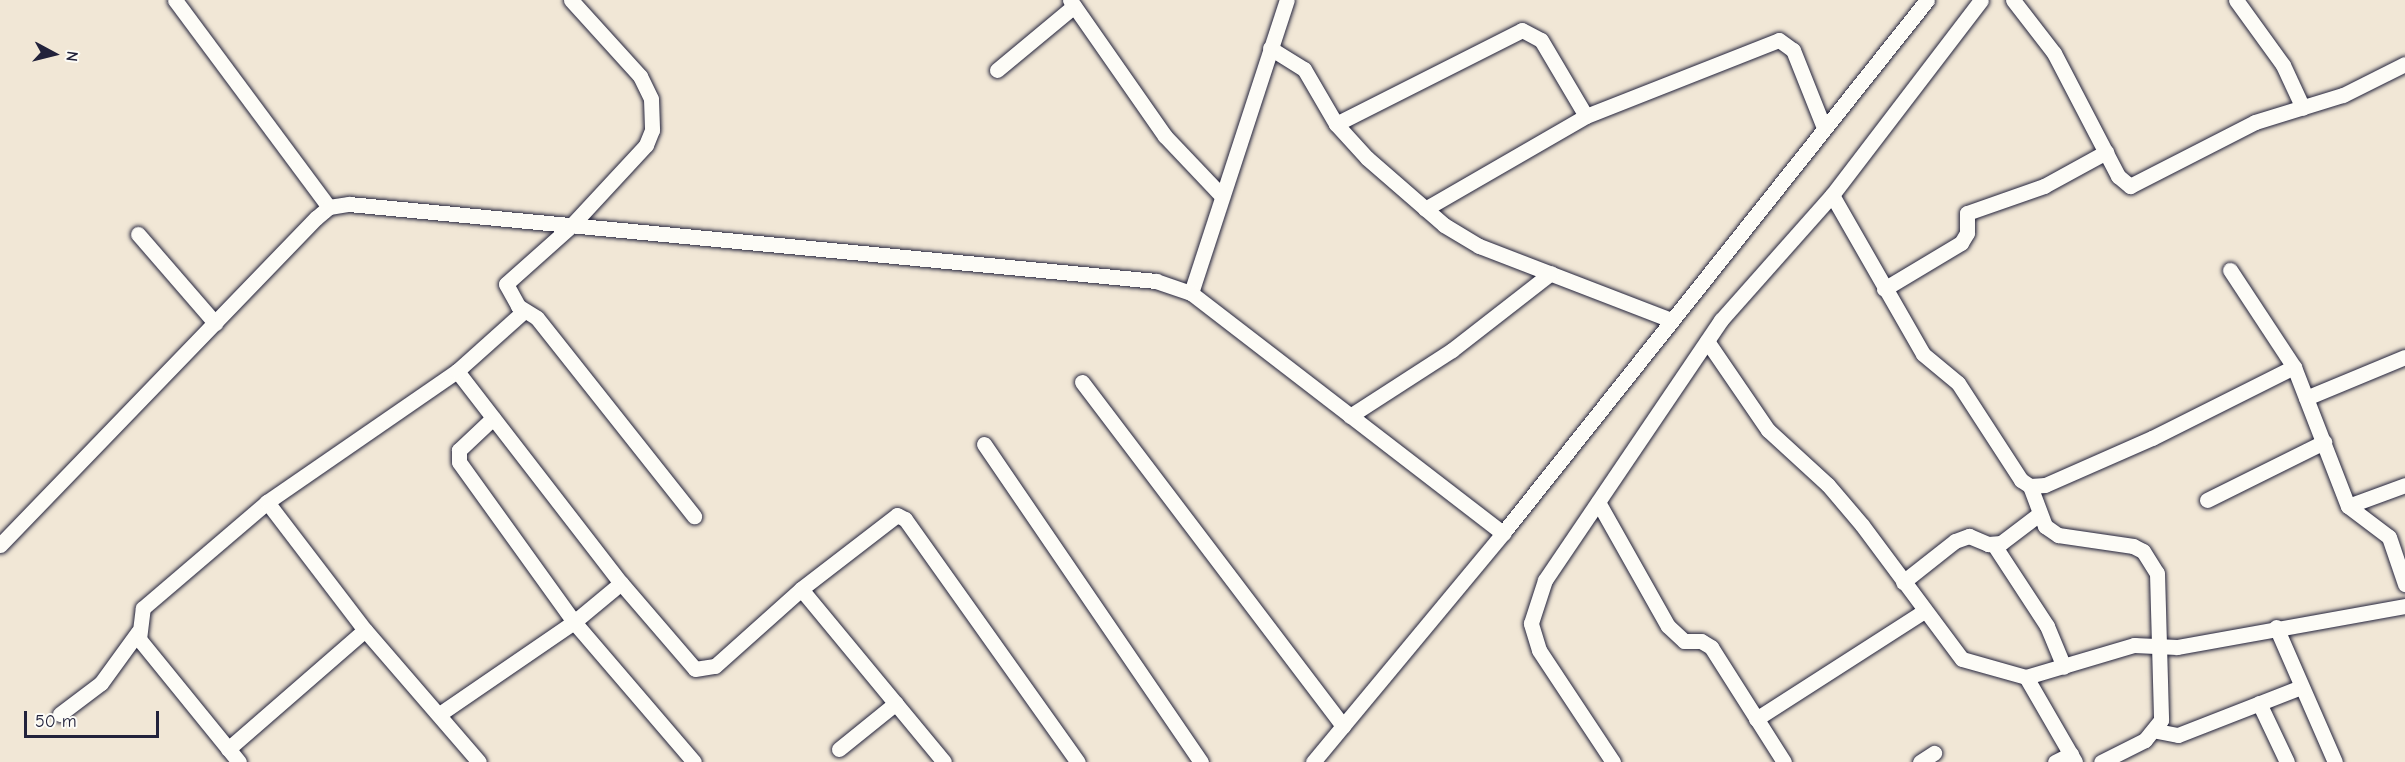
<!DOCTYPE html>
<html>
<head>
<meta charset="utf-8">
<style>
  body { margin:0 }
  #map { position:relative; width:2405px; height:762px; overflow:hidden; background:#f1e7d6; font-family:"Comic Neue",sans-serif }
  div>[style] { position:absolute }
  .roads { filter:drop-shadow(0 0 2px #22223b) drop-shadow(0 0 2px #22223b) }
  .street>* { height:15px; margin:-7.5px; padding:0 7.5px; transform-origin:7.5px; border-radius:7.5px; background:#fdfcf7 }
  span { translate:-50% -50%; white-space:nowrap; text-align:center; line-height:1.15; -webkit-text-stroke:5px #fdfcf7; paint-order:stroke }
  .north { position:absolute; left:24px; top:24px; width:60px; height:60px; -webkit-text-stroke:4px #fdfcf7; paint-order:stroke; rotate:97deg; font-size:16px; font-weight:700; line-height:24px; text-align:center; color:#22223b }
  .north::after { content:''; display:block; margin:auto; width:21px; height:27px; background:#22223b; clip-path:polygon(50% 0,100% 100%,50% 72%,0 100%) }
  .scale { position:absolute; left:24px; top:711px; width:135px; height:27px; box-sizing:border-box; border:3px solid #22223b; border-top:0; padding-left:8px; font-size:18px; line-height:21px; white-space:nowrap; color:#22223b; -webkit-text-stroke:4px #fdfcf7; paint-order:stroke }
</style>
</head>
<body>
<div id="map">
  <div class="roads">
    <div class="street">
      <i style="left:175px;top:0;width:258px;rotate:53.4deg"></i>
      <i style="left:571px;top:0;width:103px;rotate:47.8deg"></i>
      <i style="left:640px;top:76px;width:25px;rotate:64deg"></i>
      <i style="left:651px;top:99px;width:31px;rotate:88deg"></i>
      <i style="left:652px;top:130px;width:16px;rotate:112deg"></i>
      <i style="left:646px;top:145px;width:110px;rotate:132.8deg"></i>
      <i style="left:571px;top:226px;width:87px;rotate:138.3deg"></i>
      <i style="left:506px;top:284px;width:25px;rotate:61deg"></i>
      <i style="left:518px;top:306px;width:22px;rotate:32deg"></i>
      <i style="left:537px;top:318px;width:253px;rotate:51.6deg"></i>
      <i style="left:1070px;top:0;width:166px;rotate:55.1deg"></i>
      <i style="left:1165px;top:136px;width:80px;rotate:46.5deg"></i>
      <i style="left:2013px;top:0;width:67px;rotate:52.3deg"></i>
      <i style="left:2054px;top:53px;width:139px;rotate:62.5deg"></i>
      <i style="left:2118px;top:176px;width:16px;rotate:40deg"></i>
      <i style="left:2130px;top:186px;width:140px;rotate:-27.1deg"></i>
      <i style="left:2255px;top:122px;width:92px;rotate:-17.1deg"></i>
      <i style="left:2343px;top:95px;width:69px;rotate:-26.6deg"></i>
      <i style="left:2236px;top:0;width:80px;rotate:54.1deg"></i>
      <i style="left:2283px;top:65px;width:47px;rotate:65.1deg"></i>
      <i style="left:1270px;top:48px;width:40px;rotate:32deg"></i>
      <i style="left:1304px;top:69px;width:64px;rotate:59.8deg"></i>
      <i style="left:1336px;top:124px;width:46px;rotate:47.6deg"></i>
      <i style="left:1367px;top:158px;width:102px;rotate:41deg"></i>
      <i style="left:1444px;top:225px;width:41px;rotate:31deg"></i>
      <i style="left:1479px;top:246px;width:206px;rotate:21.1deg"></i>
      <i style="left:997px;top:70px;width:100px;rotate:-39.7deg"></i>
      <i style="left:1336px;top:124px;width:208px;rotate:-26.8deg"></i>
      <i style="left:1522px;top:30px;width:21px;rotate:28deg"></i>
      <i style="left:1541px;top:40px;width:88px;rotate:59.4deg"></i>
      <i style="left:1832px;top:195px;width:183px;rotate:60.2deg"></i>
      <i style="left:1923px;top:354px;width:45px;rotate:39.6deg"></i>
      <i style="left:1958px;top:383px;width:116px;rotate:57deg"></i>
      <i style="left:2021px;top:480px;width:11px;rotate:34deg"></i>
      <i style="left:2030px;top:486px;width:15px;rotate:-4deg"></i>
      <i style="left:2045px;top:485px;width:117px;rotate:-23.7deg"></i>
      <i style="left:2152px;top:438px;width:159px;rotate:-26.6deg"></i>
      <i style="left:1425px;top:209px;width:186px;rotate:-30deg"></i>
      <i style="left:1586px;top:116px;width:207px;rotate:-21.5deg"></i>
      <i style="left:1779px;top:40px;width:17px;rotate:36deg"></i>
      <i style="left:1793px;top:50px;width:84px;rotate:68.3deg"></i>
      <i style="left:138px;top:234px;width:118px;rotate:49.1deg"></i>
      <i style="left:2230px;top:270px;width:116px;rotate:56.6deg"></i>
      <i style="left:2294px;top:367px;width:149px;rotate:68.8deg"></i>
      <i style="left:2348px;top:506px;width:51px;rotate:37.1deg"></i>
      <i style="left:2389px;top:537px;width:50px;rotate:71.2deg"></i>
      <i style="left:1884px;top:289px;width:90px;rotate:-30.9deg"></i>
      <i style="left:1961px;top:243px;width:12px;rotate:-59deg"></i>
      <i style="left:1967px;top:233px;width:20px;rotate:-90deg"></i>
      <i style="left:1967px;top:213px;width:82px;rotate:-19.3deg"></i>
      <i style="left:2044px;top:186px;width:71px;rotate:-28.7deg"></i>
      <i style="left:1191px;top:293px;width:308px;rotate:-71.9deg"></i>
      <i style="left:1707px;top:341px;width:108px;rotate:55.6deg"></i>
      <i style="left:1768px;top:430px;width:81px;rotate:42.5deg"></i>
      <i style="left:1828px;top:485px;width:52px;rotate:49.6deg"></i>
      <i style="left:1862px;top:525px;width:167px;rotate:53.3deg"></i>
      <i style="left:1962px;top:659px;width:66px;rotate:15.7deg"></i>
      <i style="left:2026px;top:677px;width:98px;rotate:60deg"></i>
      <i style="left:457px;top:371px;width:268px;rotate:52.3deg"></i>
      <i style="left:621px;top:583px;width:113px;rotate:49.3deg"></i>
      <i style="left:695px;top:669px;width:20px;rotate:-9deg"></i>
      <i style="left:715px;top:666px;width:115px;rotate:-41.8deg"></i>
      <i style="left:801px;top:589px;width:121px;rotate:-37.6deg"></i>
      <i style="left:897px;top:515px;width:9px;rotate:27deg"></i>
      <i style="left:905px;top:519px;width:298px;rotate:54.6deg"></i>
      <i style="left:1082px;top:382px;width:432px;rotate:52.8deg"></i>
      <i style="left:2306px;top:398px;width:107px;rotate:-22.5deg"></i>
      <i style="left:1350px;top:416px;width:121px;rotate:-32.9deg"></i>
      <i style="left:1452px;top:350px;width:125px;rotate:-37.9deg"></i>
      <i style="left:493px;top:418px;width:47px;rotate:136.7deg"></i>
      <i style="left:459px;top:450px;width:12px;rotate:90deg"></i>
      <i style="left:459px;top:462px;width:197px;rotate:54.3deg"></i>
      <i style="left:574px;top:622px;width:184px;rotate:49.4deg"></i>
      <i style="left:984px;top:444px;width:385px;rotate:55.7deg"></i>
      <i style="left:2030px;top:486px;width:43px;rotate:69.4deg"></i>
      <i style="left:2045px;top:526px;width:16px;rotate:35deg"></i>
      <i style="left:2058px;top:535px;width:76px;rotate:8.3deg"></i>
      <i style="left:2133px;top:546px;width:11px;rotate:27deg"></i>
      <i style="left:2143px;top:551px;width:26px;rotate:58deg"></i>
      <i style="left:2157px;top:573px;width:147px;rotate:88.4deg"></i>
      <i style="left:2161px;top:720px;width:26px;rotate:129deg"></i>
      <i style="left:2145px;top:740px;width:49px;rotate:153.4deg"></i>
      <i style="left:2207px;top:500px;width:131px;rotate:-26.4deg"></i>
      <i style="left:267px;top:502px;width:161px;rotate:52.6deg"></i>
      <i style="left:365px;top:630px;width:174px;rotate:49.2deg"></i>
      <i style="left:1598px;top:502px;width:142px;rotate:60.6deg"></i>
      <i style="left:1668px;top:626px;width:22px;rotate:43deg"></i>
      <i style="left:1684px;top:641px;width:17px"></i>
      <i style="left:1701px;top:641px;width:12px;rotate:31deg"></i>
      <i style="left:1711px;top:647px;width:136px;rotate:57.6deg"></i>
      <i style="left:2348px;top:506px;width:61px;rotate:-20.2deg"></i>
      <i style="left:0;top:545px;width:455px;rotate:-46deg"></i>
      <i style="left:316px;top:218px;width:17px;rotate:-40deg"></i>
      <i style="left:329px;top:207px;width:20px;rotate:-9deg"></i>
      <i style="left:349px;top:204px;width:811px;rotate:5.45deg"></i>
      <i style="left:1156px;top:281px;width:37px;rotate:19deg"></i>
      <i style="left:1191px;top:293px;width:394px;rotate:37.6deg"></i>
      <i style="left:1503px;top:533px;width:681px;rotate:-51.5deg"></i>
      <i style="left:1994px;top:545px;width:97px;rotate:56.8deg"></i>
      <i style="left:2047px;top:626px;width:44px;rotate:67.5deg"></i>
      <i style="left:1903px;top:582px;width:66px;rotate:-38.3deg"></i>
      <i style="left:1955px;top:541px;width:15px;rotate:-20deg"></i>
      <i style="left:1969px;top:536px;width:21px;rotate:23deg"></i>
      <i style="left:1988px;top:544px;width:13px;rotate:-4deg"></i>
      <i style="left:2001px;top:543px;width:48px;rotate:-37.3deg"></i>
      <i style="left:801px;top:589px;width:224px;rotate:50.4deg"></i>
      <i style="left:2276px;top:627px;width:147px;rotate:66.4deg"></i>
      <i style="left:2026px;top:677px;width:113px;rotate:-16.5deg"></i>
      <i style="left:2134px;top:645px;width:43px;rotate:2.7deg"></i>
      <i style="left:2177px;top:647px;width:232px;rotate:-10.2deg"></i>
      <i style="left:2259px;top:703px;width:65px;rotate:64.6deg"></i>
      <i style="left:441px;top:713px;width:161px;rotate:-34.4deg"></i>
      <i style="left:574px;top:622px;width:61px;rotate:-39.7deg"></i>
      <i style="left:60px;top:714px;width:51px;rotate:-37.1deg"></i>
      <i style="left:101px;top:683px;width:63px;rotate:-54deg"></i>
      <i style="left:1756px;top:719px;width:200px;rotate:-32.7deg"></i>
      <i style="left:2157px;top:731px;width:21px;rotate:11deg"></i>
      <i style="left:2178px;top:735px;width:132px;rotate:-21.3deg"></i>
      <i style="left:228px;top:749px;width:181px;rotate:-41deg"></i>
      <i style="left:839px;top:749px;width:73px;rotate:-38.9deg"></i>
      <i style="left:239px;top:762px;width:159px;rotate:-129.1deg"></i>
      <i style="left:139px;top:639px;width:31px;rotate:-83deg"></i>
      <i style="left:143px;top:608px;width:163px;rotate:-40.5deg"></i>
      <i style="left:267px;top:502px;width:231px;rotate:-34.6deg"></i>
      <i style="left:457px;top:371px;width:89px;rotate:-41.8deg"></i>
      <i style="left:1313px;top:762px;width:298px;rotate:-50.3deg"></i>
      <i style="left:1613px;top:762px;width:134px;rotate:-123.5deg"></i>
      <i style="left:1539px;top:650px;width:28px;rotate:-107deg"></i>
      <i style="left:1531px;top:623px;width:45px;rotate:-72deg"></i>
      <i style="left:1545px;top:580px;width:314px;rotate:-55.9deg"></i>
      <i style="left:1721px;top:320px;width:167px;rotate:-48.4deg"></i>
      <i style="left:1832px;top:195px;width:245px;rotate:-52.6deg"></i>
      <i style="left:1920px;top:762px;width:17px;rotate:-33deg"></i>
      <i style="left:2055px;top:762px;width:18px;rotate:-27deg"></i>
    </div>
  </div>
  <div class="north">N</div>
  <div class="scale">50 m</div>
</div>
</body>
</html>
